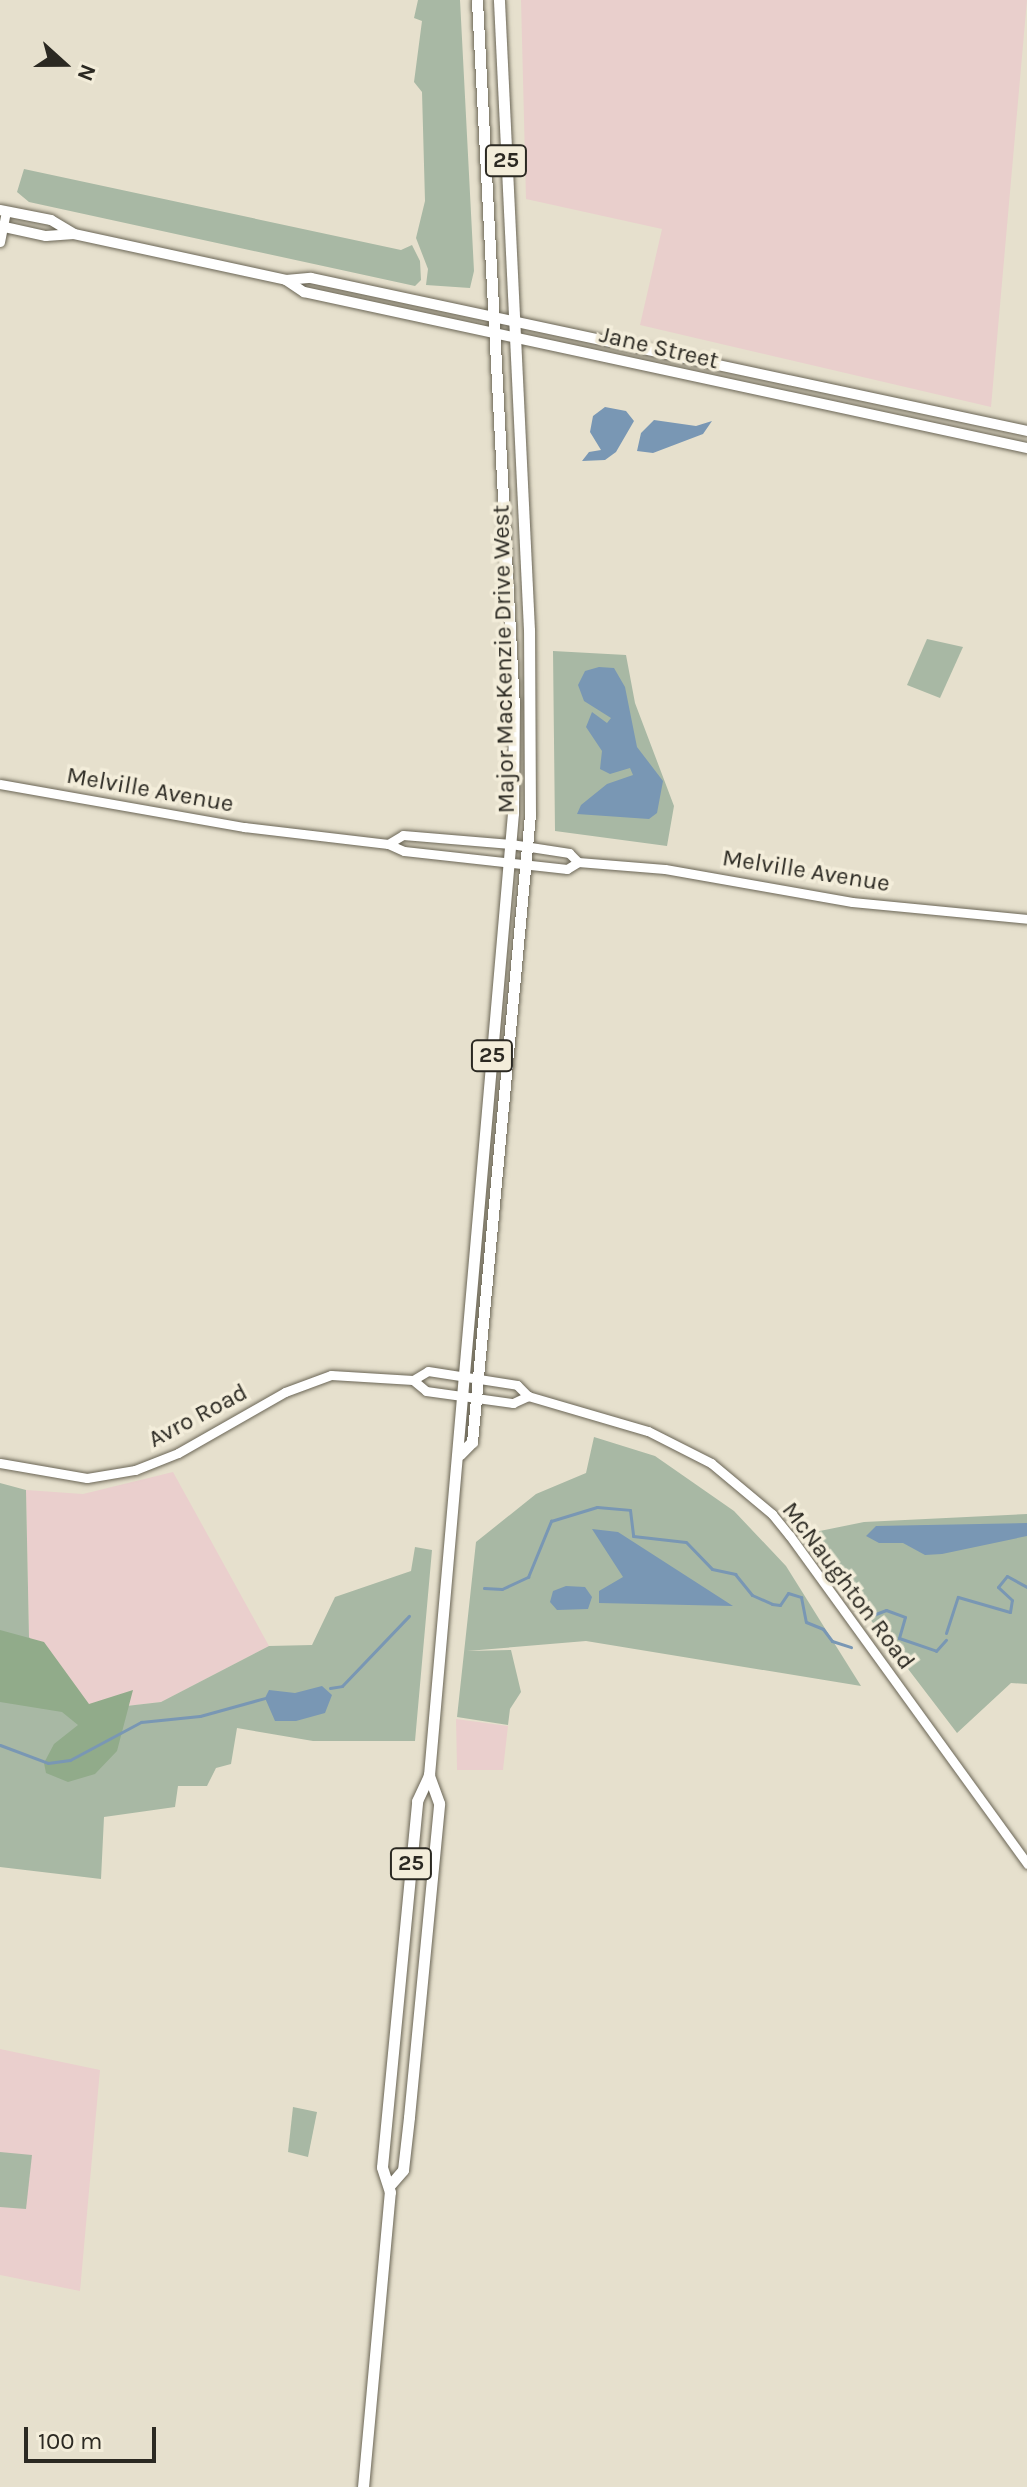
<!DOCTYPE html>
<html>
<head>
<meta charset="utf-8">
<style>
  body { margin:0 }
  #map { position:relative; width:1027px; height:2487px; overflow:hidden; background:#e6e0cd; font-family:Karla,sans-serif }
  div>[style] { position:absolute }
  .education>* { inset:0; background:#eacfcd }
  .medical>* { inset:0; background:#e9cfcc }
  .green>* { inset:0; background:#a8b8a4 }
  .forest>* { inset:0; background:#91ab8a }
  .water>* { inset:0; background:#7997b4 }
  .stream>* { height:3px; margin:-1.5px; padding:0 1.5px; transform-origin:1.5px; border-radius:1.5px; background:#7997b4 }
  .roads { filter:drop-shadow(0 0 2px #6a6555) drop-shadow(0 0 2px #6a6555) }
  .tertiary>* { height:9px; margin:-4.5px; padding:0 4.5px; transform-origin:4.5px; border-radius:4.5px; background:#fff }
  .secondary>* { height:10px; margin:-5px; padding:0 5px; transform-origin:5px; border-radius:5px; background:#fff }
  .primary>* { height:11px; margin:-5.5px; padding:0 5.5px; transform-origin:5.5px; border-radius:5.5px; background:#fff }
  span { translate:-50% -50%; white-space:nowrap; text-align:center; line-height:1.15; -webkit-text-stroke:7px #f3edda; paint-order:stroke }
  .shield-label span { padding:2px 6px; background:#f3edda; border:2px solid; border-radius:6px; -webkit-text-stroke-width:0 }
  .shield-label { font-size:22px; color:#2b2922; font-weight:700 }
  .street-label { font-size:24px; color:#2b2922 }
  .north { position:absolute; left:24px; top:24px; width:80px; height:80px; -webkit-text-stroke:6px #f3edda; paint-order:stroke; rotate:111deg; font-size:22px; font-weight:700; line-height:32px; text-align:center; color:#2b2922 }
  .north::after { content:''; display:block; margin:auto; width:28px; height:36px; background:#2b2922; clip-path:polygon(50% 0,100% 100%,50% 72%,0 100%) }
  .scale { position:absolute; left:24px; top:2427px; width:132px; height:36px; box-sizing:border-box; border:4px solid #2b2922; border-top:0; padding-left:10px; font-size:24px; line-height:28px; white-space:nowrap; color:#2b2922; -webkit-text-stroke:6px #f3edda; paint-order:stroke }
</style>
</head>
<body>
<div id="map">
  <div class="education">
    <i style="clip-path:polygon(173px 1472px,269px 1646px,161px 1702px,83px 1711px,29px 1637px,26px 1490px,83px 1494px)"></i>
    <i style="clip-path:polygon(456px 1719px,508px 1726px,503px 1770px,457px 1770px)"></i>
    <i style="clip-path:polygon(0 2049px,100px 2070px,80px 2291px,0 2275px)"></i>
  </div>
  <div class="medical">
    <i style="clip-path:polygon(521px 0,1027px 0,991px 407px,640px 325px,662px 229px,526px 199px)"></i>
  </div>
  <div class="green">
    <i style="clip-path:polygon(418px 0,460px 0,474px 271px,470px 288px,426px 285px,428px 269px,416px 238px,425px 201px,422px 92px,414px 82px,422px 21px,414px 18px)"></i>
    <i style="clip-path:polygon(24px 169px,401px 250px,412px 245px,420px 261px,421px 280px,415px 286px,29px 202px,17px 192px)"></i>
    <i style="clip-path:polygon(927px 639px,963px 647px,940px 698px,907px 685px)"></i>
    <i style="clip-path:polygon(553px 651px,626px 655px,635px 703px,674px 806px,667px 846px,555px 831px)"></i>
    <i style="clip-path:polygon(594px 1437px,655px 1456px,734px 1511px,786px 1566px,861px 1686px,586px 1641px,467px 1651px,511px 1650px,521px 1692px,510px 1709px,508px 1725px,457px 1717px,476px 1542px,536px 1494px,586px 1473px)"></i>
    <i style="clip-path:polygon(0 1483px,26px 1490px,29px 1637px,83px 1711px,161px 1702px,269px 1646px,312px 1645px,335px 1597px,411px 1571px,415px 1547px,432px 1550px,415px 1741px,313px 1741px,237px 1728px,231px 1764px,216px 1768px,207px 1786px,178px 1786px,175px 1807px,104px 1817px,101px 1879px,0 1867px)"></i>
    <i style="clip-path:polygon(1027px 1514px,1027px 1684px,1011px 1683px,957px 1733px,805px 1534px,864px 1522px)"></i>
    <i style="clip-path:polygon(293px 2107px,317px 2112px,308px 2157px,288px 2152px)"></i>
    <i style="clip-path:polygon(0 2152px,32px 2155px,26px 2209px,0 2207px)"></i>
  </div>
  <div class="forest">
    <i style="clip-path:polygon(0 1630px,44px 1642px,89px 1704px,133px 1690px,117px 1751px,95px 1774px,68px 1782px,46px 1773px,44px 1763px,54px 1744px,78px 1725px,62px 1712px,0 1702px)"></i>
  </div>
  <div class="water">
    <i style="clip-path:polygon(605px 407px,626px 411px,634px 421px,616px 452px,605px 460px,582px 461px,589px 452px,601px 450px,590px 432px,593px 416px)"></i>
    <i style="clip-path:polygon(654px 420px,696px 426px,712px 421px,703px 434px,653px 453px,637px 451px,641px 433px)"></i>
    <i style="clip-path:polygon(599px 667px,614px 668px,625px 687px,637px 747px,663px 781px,657px 813px,649px 819px,577px 814px,581px 805px,607px 784px,633px 775px,630px 768px,610px 774px,600px 769px,602px 751px,586px 727px,592px 712px,607px 723px,611px 718px,584px 701px,578px 685px,585px 671px)"></i>
    <i style="clip-path:polygon(1027px 1523px,1027px 1536px,942px 1554px,925px 1555px,903px 1543px,879px 1543px,866px 1536px,876px 1526px)"></i>
    <i style="clip-path:polygon(592px 1529px,618px 1532px,733px 1606px,599px 1603px,599px 1591px,623px 1577px)"></i>
    <i style="clip-path:polygon(566px 1586px,585px 1587px,592px 1597px,588px 1609px,557px 1610px,550px 1602px,553px 1591px)"></i>
    <i style="clip-path:polygon(322px 1686px,332px 1695px,325px 1713px,296px 1721px,275px 1721px,265px 1698px,269px 1690px,295px 1693px)"></i>
  </div>
  <div class="stream">
    <i style="left:484px;top:1588px;width:18px;rotate:3deg"></i>
    <i style="left:502px;top:1589px;width:29px;rotate:-25deg"></i>
    <i style="left:528px;top:1577px;width:61px;rotate:-67.7deg"></i>
    <i style="left:551px;top:1521px;width:48px;rotate:-16.9deg"></i>
    <i style="left:597px;top:1507px;width:33px;rotate:5deg"></i>
    <i style="left:630px;top:1510px;width:26px;rotate:83deg"></i>
    <i style="left:633px;top:1536px;width:53px;rotate:6.5deg"></i>
    <i style="left:686px;top:1542px;width:37px;rotate:46deg"></i>
    <i style="left:712px;top:1569px;width:24px;rotate:12deg"></i>
    <i style="left:735px;top:1574px;width:27px;rotate:51deg"></i>
    <i style="left:752px;top:1595px;width:22px;rotate:24deg"></i>
    <i style="left:772px;top:1604px;width:8px;rotate:7deg"></i>
    <i style="left:780px;top:1605px;width:14px;rotate:-56deg"></i>
    <i style="left:788px;top:1593px;width:14px;rotate:17deg"></i>
    <i style="left:801px;top:1597px;width:25px;rotate:79deg"></i>
    <i style="left:806px;top:1622px;width:18px;rotate:22deg"></i>
    <i style="left:823px;top:1629px;width:15px;rotate:53deg"></i>
    <i style="left:832px;top:1641px;width:20px;rotate:18deg"></i>
    <i style="left:857px;top:1611px;width:16px;rotate:14deg"></i>
    <i style="left:873px;top:1615px;width:14px;rotate:-21deg"></i>
    <i style="left:886px;top:1610px;width:20px;rotate:20deg"></i>
    <i style="left:905px;top:1617px;width:22px;rotate:106deg"></i>
    <i style="left:899px;top:1638px;width:39px;rotate:19deg"></i>
    <i style="left:936px;top:1651px;width:15px;rotate:-48deg"></i>
    <i style="left:946px;top:1633px;width:38px;rotate:-72deg"></i>
    <i style="left:958px;top:1597px;width:54px;rotate:16.1deg"></i>
    <i style="left:1010px;top:1612px;width:12px;rotate:-81deg"></i>
    <i style="left:1012px;top:1600px;width:19px;rotate:-137deg"></i>
    <i style="left:998px;top:1587px;width:14px;rotate:-51deg"></i>
    <i style="left:1007px;top:1576px;width:23px;rotate:29deg"></i>
    <i style="left:330px;top:1688px;width:12px;rotate:-9deg"></i>
    <i style="left:342px;top:1686px;width:97px;rotate:-46.3deg"></i>
    <i style="left:0;top:1745px;width:51px;rotate:20.6deg"></i>
    <i style="left:48px;top:1763px;width:22px;rotate:-8deg"></i>
    <i style="left:70px;top:1760px;width:81px;rotate:-28.2deg"></i>
    <i style="left:141px;top:1722px;width:59px;rotate:-5.8deg"></i>
    <i style="left:200px;top:1716px;width:67px;rotate:-15.5deg"></i>
  </div>
  <div class="roads">
    <div class="tertiary">
      <i style="left:0;top:242px;width:31px;rotate:-79deg"></i>
      <i style="left:0;top:784px;width:248px;rotate:10deg"></i>
      <i style="left:244px;top:827px;width:145px;rotate:6.7deg"></i>
      <i style="left:388px;top:844px;width:17px;rotate:24deg"></i>
      <i style="left:404px;top:851px;width:164px;rotate:6.3deg"></i>
      <i style="left:567px;top:869px;width:13px;rotate:-32deg"></i>
      <i style="left:578px;top:862px;width:87px;rotate:4.6deg"></i>
      <i style="left:665px;top:869px;width:190px;rotate:10deg"></i>
      <i style="left:852px;top:902px;width:176px;rotate:5.5deg"></i>
      <i style="left:388px;top:844px;width:17px;rotate:-31deg"></i>
      <i style="left:403px;top:835px;width:108px;rotate:4.8deg"></i>
      <i style="left:511px;top:844px;width:59px;rotate:8.8deg"></i>
      <i style="left:569px;top:853px;width:13px;rotate:45deg"></i>
      <i style="left:413px;top:1380px;width:17px;rotate:-31deg"></i>
      <i style="left:428px;top:1371px;width:90px;rotate:8.9deg"></i>
      <i style="left:517px;top:1385px;width:16px;rotate:45deg"></i>
      <i style="left:528px;top:1396px;width:125px;rotate:16.3deg"></i>
      <i style="left:648px;top:1431px;width:71px;rotate:26.9deg"></i>
      <i style="left:711px;top:1463px;width:80px;rotate:39.9deg"></i>
      <i style="left:772px;top:1514px;width:28px;rotate:51deg"></i>
      <i style="left:790px;top:1536px;width:405px;rotate:54.1deg"></i>
      <i style="left:0;top:1463px;width:88px;rotate:9.8deg"></i>
      <i style="left:87px;top:1478px;width:49px;rotate:-9.5deg"></i>
      <i style="left:135px;top:1470px;width:46px;rotate:-21.6deg"></i>
      <i style="left:178px;top:1453px;width:123px;rotate:-29.7deg"></i>
      <i style="left:285px;top:1392px;width:49px;rotate:-20.3deg"></i>
      <i style="left:331px;top:1375px;width:82px;rotate:3.5deg"></i>
      <i style="left:413px;top:1380px;width:17px;rotate:40deg"></i>
      <i style="left:426px;top:1391px;width:88px;rotate:7.9deg"></i>
      <i style="left:513px;top:1403px;width:17px;rotate:-25deg"></i>
    </div>
    <div class="secondary">
      <i style="left:0;top:210px;width:52px;rotate:11.1deg"></i>
      <i style="left:51px;top:220px;width:26px;rotate:31deg"></i>
      <i style="left:0;top:226px;width:47px;rotate:12.3deg"></i>
      <i style="left:46px;top:236px;width:28px;rotate:-4deg"></i>
      <i style="left:74px;top:234px;width:217px;rotate:12.2deg"></i>
      <i style="left:286px;top:280px;width:25px;rotate:-5deg"></i>
      <i style="left:311px;top:278px;width:732px;rotate:12.06deg"></i>
      <i style="left:286px;top:280px;width:22px;rotate:34deg"></i>
      <i style="left:304px;top:292px;width:740px;rotate:12.18deg"></i>
    </div>
    <div class="primary">
      <i style="left:460px;top:1454px;width:17px;rotate:-45deg"></i>
      <i style="left:472px;top:1442px;width:631px;rotate:-84.72deg"></i>
      <i style="left:530px;top:814px;width:184px;rotate:-90.3deg"></i>
      <i style="left:529px;top:630px;width:631px;rotate:-92.73deg"></i>
      <i style="left:390px;top:2185px;width:20px;rotate:-49deg"></i>
      <i style="left:403px;top:2170px;width:53px;rotate:-83.5deg"></i>
      <i style="left:409px;top:2117px;width:315px;rotate:-84.5deg"></i>
      <i style="left:439px;top:1803px;width:30px;rotate:-110deg"></i>
      <i style="left:363px;top:2487px;width:296px;rotate:-84.8deg"></i>
      <i style="left:390px;top:2192px;width:26px;rotate:-108deg"></i>
      <i style="left:382px;top:2167px;width:368px;rotate:-84.5deg"></i>
      <i style="left:417px;top:1801px;width:29px;rotate:-65deg"></i>
      <i style="left:429px;top:1775px;width:966px;rotate:-85.01deg"></i>
      <i style="left:513px;top:813px;width:106px;rotate:-89.5deg"></i>
      <i style="left:514px;top:707px;width:708px;rotate:-93deg"></i>
    </div>
  </div>
  <div class="shield-label">
    <span style="left:506px;top:161px">25</span>
    <span style="left:492px;top:1056px">25</span>
    <span style="left:411px;top:1864px">25</span>
  </div>
  <div class="street-label">
    <span style="left:659px;top:348px;rotate:13deg">Jane Street</span>
    <span style="left:504px;top:659px;rotate:-91deg">Major MacKenzie Drive West</span>
    <span style="left:150px;top:790px;rotate:10deg">Melville Avenue</span>
    <span style="left:806px;top:871px;rotate:9deg">Melville Avenue</span>
    <span style="left:198px;top:1416px;rotate:-28deg">Avro Road</span>
    <span style="left:848px;top:1586px;rotate:53deg">McNaughton Road</span>
  </div>
  <div class="north">N</div>
  <div class="scale">100 m</div>
</div>
</body>
</html>
